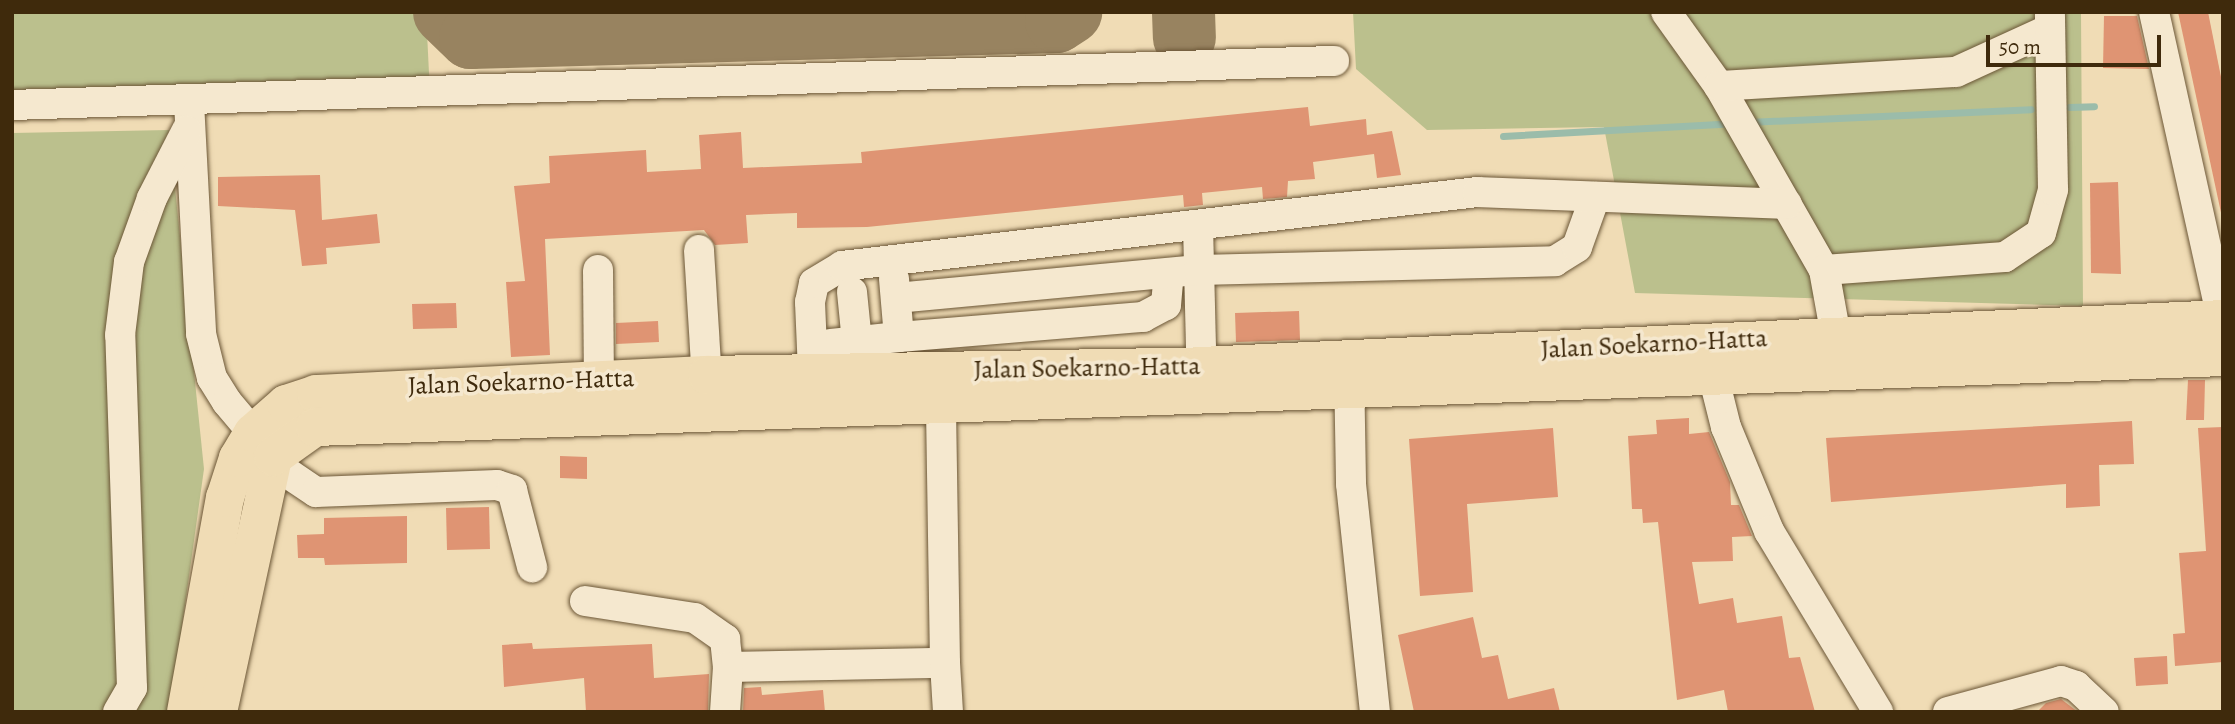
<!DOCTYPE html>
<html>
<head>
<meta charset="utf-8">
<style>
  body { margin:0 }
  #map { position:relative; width:2235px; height:724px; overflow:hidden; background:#f0dcb5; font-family:Alegreya,serif }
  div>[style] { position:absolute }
  .green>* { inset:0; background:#bbc08d }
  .stream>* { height:7px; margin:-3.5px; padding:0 3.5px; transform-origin:3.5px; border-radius:3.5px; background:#9bbcaa }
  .taxiway>* { height:63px; margin:-31.5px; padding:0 31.5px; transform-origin:31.5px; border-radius:31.5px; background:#988360 }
  .building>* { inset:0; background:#df9473 }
  .roads { filter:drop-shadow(0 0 2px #6b5636) drop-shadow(0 0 2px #6b5636) }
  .minor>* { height:30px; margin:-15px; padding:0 15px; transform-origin:15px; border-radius:15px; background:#f5e8cf }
  .highway>* { height:38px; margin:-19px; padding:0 19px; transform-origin:19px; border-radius:19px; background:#f0dcb5 }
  span { translate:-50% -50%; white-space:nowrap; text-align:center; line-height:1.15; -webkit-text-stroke:7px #f5e8cf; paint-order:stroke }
  .street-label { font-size:26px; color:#3f2a0c }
  .frame { position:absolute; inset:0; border:14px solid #3f2a0c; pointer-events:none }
  .scale { position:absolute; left:1986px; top:35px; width:175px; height:32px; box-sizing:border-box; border:4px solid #3f2a0c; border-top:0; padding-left:9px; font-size:21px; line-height:24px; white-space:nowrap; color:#3f2a0c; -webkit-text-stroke:5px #f5e8cf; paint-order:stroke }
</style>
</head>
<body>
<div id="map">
  <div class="green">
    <i style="clip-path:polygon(12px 12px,426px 12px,430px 94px,12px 91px)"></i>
    <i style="clip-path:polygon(1353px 12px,2081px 12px,2083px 306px,1635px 293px,1604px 127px,1427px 130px,1356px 69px)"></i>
    <i style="clip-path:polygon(169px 130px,204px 469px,170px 712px,12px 712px,12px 133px)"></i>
  </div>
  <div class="stream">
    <i style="left:2069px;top:107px;width:25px;rotate:-2deg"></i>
    <i style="left:1748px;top:122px;width:283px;rotate:-2.6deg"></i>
    <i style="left:1503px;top:136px;width:230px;rotate:-3.2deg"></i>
  </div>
  <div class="taxiway">
    <i style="left:444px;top:12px;width:36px;rotate:44deg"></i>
    <i style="left:470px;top:37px;width:586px;rotate:-1.56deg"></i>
    <i style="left:1056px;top:21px;width:17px;rotate:-33deg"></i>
    <i style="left:1183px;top:12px;width:25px;rotate:88deg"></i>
  </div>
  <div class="building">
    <i style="clip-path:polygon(2178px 12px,2208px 12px,2223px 87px,2223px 222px)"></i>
    <i style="clip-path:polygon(2104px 16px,2137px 16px,2149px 69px,2103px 68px)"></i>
    <i style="clip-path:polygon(1308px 107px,1310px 126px,1366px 119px,1367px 135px,1392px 131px,1401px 175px,1377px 178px,1374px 154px,1313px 162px,1315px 179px,1288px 181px,1287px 197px,1263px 199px,1262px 187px,1202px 193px,1203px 205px,1184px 207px,1183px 195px,867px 227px,797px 228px,797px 213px,746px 215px,748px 243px,715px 245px,704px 230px,545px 239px,550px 355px,511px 357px,506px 282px,525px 281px,514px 186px,550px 183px,549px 156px,646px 150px,647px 172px,701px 169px,699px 135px,741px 132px,743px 168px,862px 163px,861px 152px)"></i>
    <i style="clip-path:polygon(320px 175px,322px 220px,377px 214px,380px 243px,326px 248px,327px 264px,302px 266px,295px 210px,218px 206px,218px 177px)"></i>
    <i style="clip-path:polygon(2118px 182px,2121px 274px,2091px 273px,2090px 183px)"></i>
    <i style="clip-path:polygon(456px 303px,457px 328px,413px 329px,412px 304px)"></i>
    <i style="clip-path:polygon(1299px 311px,1300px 340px,1236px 342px,1235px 313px)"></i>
    <i style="clip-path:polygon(658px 321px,659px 342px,616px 344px,616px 323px)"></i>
    <i style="clip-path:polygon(2188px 380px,2205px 380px,2204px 420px,2186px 420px)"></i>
    <i style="clip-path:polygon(1689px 418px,1689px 434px,1709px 432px,1730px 482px,1731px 505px,1739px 505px,1752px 536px,1732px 537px,1733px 561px,1692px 562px,1699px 604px,1733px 598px,1737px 623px,1782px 616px,1789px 658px,1800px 657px,1815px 712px,1728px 712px,1724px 690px,1677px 700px,1658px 522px,1643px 523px,1642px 509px,1632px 509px,1628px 436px,1657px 434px,1656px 420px)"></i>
    <i style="clip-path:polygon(2132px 421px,2134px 464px,2099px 465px,2100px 506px,2066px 508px,2066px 484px,1831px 502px,1826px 438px)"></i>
    <i style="clip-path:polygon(2223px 427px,2223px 662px,2175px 666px,2173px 634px,2185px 633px,2179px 553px,2206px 551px,2198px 428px)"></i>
    <i style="clip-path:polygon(1553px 428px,1558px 497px,1467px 504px,1473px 592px,1420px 596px,1409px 439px)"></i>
    <i style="clip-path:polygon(560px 456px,587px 457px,587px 479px,560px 478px)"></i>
    <i style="clip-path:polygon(489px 507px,490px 549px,447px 550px,446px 508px)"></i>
    <i style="clip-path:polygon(407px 516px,407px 563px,325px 565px,324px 558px,298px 558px,297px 535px,324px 534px,324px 518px)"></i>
    <i style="clip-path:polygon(1473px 617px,1482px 658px,1498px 655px,1508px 699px,1554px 688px,1560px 712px,1414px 712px,1398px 635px)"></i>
    <i style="clip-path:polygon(532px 643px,533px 649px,652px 644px,654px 678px,709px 674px,708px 712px,586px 712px,584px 678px,504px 687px,502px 645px)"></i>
    <i style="clip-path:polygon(2167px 656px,2168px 684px,2136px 686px,2134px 658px)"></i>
    <i style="clip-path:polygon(761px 687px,762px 695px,823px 690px,825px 712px,743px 712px,744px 688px)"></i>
    <i style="clip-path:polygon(2061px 699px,2078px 712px,2037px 712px,2046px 703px)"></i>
  </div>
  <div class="roads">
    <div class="minor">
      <i style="left:1666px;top:12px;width:91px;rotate:54.4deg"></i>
      <i style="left:1719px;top:86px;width:212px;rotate:60.3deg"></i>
      <i style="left:1824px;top:270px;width:51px;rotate:79.8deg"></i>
      <i style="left:2154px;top:12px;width:314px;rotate:77.5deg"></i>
      <i style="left:1719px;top:86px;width:237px;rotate:-3.4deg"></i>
      <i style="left:1956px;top:72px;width:103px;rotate:-24.6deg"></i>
      <i style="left:189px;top:102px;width:232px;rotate:87deg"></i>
      <i style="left:201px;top:334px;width:45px;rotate:76deg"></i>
      <i style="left:212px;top:378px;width:28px;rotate:58deg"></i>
      <i style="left:227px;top:402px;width:92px;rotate:49.9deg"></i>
      <i style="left:286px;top:472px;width:36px;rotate:34deg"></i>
      <i style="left:316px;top:492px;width:181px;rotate:-2.2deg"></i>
      <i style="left:497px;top:485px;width:16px;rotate:18deg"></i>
      <i style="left:512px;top:490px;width:80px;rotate:75.4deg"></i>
      <i style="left:12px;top:105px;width:1323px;rotate:-1.91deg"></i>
      <i style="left:1198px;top:225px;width:162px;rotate:88.6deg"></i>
      <i style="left:699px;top:250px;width:147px;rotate:86.5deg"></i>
      <i style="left:598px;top:270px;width:109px;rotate:89.5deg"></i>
      <i style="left:1824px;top:270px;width:181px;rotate:-4.1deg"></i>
      <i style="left:2005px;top:257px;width:43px;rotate:-33.7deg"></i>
      <i style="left:2041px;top:233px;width:45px;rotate:-74.4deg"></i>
      <i style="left:2053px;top:190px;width:178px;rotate:-91deg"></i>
      <i style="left:894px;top:279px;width:58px;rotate:85.1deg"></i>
      <i style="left:899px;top:337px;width:245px;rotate:-4.7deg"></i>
      <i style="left:1143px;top:317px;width:26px;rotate:-28deg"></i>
      <i style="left:1166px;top:305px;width:32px;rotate:-85deg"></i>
      <i style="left:852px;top:292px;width:50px;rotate:84.3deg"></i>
      <i style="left:896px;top:298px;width:304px;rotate:-5.3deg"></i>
      <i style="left:1199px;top:270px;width:356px;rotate:-1.4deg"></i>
      <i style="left:1555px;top:261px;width:26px;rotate:-32deg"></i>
      <i style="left:1577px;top:247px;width:53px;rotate:-70.2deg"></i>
      <i style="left:831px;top:344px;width:68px;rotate:-5.9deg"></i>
      <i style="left:1349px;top:367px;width:117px;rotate:89deg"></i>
      <i style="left:1351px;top:484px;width:229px;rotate:84deg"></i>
      <i style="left:1713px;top:375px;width:54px;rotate:76deg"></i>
      <i style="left:1726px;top:427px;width:113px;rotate:67.5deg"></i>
      <i style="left:1769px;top:531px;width:211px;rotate:58.9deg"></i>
      <i style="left:814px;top:394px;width:92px;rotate:-92.5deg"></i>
      <i style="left:810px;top:302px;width:19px;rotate:-78deg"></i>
      <i style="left:814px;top:283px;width:33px;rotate:-31deg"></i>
      <i style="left:842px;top:266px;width:640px;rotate:-6.64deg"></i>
      <i style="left:1478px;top:192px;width:309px;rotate:2.2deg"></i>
      <i style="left:585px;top:601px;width:111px;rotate:8.8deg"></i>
      <i style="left:695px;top:618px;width:37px;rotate:35deg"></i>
      <i style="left:725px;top:639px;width:28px;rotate:84deg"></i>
      <i style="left:728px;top:667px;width:217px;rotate:-1.1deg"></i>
      <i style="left:945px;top:663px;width:259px;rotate:-90.9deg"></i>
      <i style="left:945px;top:663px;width:49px;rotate:86.5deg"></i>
      <i style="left:118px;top:712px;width:28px;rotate:-60deg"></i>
      <i style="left:132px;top:688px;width:353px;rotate:-91.9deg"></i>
      <i style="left:120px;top:335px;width:74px;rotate:-83deg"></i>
      <i style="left:129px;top:262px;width:68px;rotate:-70.2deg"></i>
      <i style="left:152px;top:198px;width:76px;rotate:-62.8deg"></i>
      <i style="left:725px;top:712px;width:45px;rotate:-86.2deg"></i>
      <i style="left:1948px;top:712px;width:117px;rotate:-15.3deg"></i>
      <i style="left:2061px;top:681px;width:16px;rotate:18deg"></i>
      <i style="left:2076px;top:686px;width:38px;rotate:43deg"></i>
    </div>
    <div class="highway">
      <i style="left:186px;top:712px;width:218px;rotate:-79.7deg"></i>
      <i style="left:225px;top:498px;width:42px;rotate:-72deg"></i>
      <i style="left:238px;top:458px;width:29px;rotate:-59deg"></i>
      <i style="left:253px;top:433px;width:44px;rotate:-41.3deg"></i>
      <i style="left:286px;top:404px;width:32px;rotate:-18deg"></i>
      <i style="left:316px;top:394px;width:391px;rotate:-2.8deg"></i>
      <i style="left:707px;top:375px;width:494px;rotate:-1deg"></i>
      <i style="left:1201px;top:366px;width:1023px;rotate:-2.63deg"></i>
      <i style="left:218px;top:712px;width:261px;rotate:-77.8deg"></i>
      <i style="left:273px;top:457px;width:52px;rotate:-35.5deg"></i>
      <i style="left:315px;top:427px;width:1909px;rotate:-2.1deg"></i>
    </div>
  </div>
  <div class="street-label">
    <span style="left:1654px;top:344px;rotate:-3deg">Jalan Soekarno-Hatta</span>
    <span style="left:1087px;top:368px;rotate:-1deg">Jalan Soekarno-Hatta</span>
    <span style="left:521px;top:382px;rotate:-2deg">Jalan Soekarno-Hatta</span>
  </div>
  <div class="frame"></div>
  <div class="scale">50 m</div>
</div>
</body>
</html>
